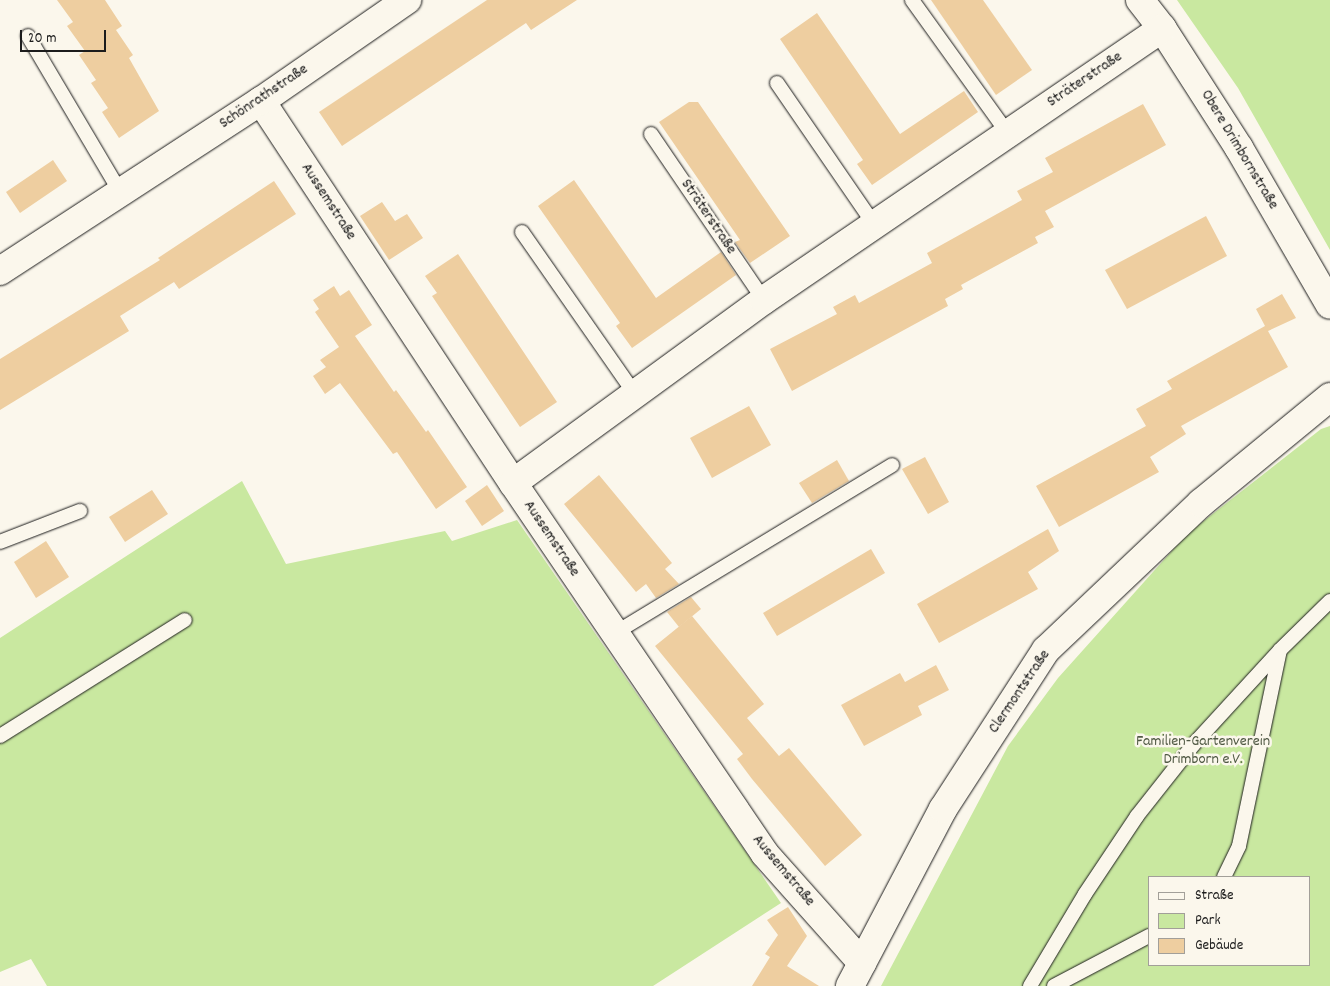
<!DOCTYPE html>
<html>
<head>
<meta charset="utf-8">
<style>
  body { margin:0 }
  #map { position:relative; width:1330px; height:986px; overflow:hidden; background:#fbf7ec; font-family:Dekko,sans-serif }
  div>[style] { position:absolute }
  .green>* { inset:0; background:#c9e8a0 }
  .building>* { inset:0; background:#eecea0 }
  .roads { filter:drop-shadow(0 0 1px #1c1c1c) drop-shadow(0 0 1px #1c1c1c) }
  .lane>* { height:14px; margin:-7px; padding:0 7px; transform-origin:7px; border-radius:7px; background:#fbf7ec }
  .street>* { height:28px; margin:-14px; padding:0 14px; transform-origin:14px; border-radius:14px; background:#fbf7ec }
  span { translate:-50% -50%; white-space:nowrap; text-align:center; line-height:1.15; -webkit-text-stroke:5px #fbf7ec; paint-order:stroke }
  .street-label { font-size:16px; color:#1c1c1c }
  .park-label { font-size:16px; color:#505944 }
  .legend { position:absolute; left:1148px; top:876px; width:162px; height:90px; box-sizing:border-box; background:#fbf7ec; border:1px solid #a29f99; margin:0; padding:6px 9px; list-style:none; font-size:15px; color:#1c1c1c }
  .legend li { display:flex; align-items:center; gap:10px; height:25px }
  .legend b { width:25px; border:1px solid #a29f99 }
  .scale { position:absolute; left:20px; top:30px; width:86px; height:22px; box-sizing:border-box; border:2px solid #1c1c1c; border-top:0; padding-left:6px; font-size:15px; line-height:18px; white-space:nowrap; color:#1c1c1c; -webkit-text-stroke:4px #fbf7ec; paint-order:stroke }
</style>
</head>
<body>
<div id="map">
  <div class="green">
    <i style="clip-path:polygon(1177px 0,1330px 0,1330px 250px,1238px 88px)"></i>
    <i style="clip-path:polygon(evenodd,1330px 426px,1330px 986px,881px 986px,1008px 746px,1058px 678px,1187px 534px,1321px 429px,1330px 426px,1149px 877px,1309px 877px,1309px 965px,1149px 965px,1149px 877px)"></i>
    <i style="clip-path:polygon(242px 481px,286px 564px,445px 531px,452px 541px,517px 520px,781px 903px,653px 986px,47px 986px,31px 959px,0 972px,0 638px)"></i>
  </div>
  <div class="building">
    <i style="clip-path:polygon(57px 0,105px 0,122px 26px,116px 30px,133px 55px,129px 58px,159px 111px,119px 138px,102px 112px,108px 108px,91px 83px,96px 80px,79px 55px,85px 51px,67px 26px,73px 22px)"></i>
    <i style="clip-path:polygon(487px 0,577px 0,531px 30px,526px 23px,342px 146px,319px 112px)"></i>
    <i style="clip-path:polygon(931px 0,983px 0,1032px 70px,996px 95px)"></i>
    <i style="clip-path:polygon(817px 13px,900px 134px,964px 91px,978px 112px,872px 185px,857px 164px,863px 160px,780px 39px)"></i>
    <i style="clip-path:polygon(689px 102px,698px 102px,790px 236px,750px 263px,735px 242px,740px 240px,659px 122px)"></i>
    <i style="clip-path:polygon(1143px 104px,1166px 145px,1045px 211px,1054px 227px,1035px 237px,1038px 243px,961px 285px,963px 289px,945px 299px,948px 306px,792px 391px,770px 349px,837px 314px,833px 307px,855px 295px,859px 303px,932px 263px,927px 253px,1022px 200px,1017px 191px,1053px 172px,1045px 158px)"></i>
    <i style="clip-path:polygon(53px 160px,67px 181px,20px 213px,6px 192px)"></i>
    <i style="clip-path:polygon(574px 180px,656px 298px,721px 252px,736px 275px,632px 348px,616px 326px,620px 323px,538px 206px)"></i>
    <i style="clip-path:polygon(274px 181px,296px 214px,179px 289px,174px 282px,120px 316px,129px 331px,0 410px,0 359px,160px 260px,158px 258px)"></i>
    <i style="clip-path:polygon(382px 202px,395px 221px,407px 214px,423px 238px,389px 260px,360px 216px)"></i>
    <i style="clip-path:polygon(1206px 216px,1227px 256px,1127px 309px,1105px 270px)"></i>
    <i style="clip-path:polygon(458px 254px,557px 402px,520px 427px,432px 296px,437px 293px,425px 276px)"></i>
    <i style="clip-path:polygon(334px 286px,340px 296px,349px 290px,372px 325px,355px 336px,394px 392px,396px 390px,426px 432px,428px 430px,467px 487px,436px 509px,397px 452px,393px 454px,340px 383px,325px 394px,313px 376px,326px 367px,320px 360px,339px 347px,315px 312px,319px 309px,313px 300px)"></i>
    <i style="clip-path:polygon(1282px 294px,1296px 318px,1268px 331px,1288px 367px,1181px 426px,1186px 434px,1150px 457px,1159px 472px,1059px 527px,1036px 486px,1146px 426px,1136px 409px,1172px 389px,1167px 381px,1265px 326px,1256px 309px)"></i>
    <i style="clip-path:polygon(749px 406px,771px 445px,712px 478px,690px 438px)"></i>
    <i style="clip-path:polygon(925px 457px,949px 502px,928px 514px,902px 469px)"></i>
    <i style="clip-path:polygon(837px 460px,849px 481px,812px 503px,799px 483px)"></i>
    <i style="clip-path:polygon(599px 475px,672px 563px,665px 569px,679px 584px,656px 598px,646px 584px,636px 592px,564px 504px)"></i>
    <i style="clip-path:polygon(487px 485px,504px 511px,482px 526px,465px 501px)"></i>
    <i style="clip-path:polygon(152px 490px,168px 514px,125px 542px,109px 517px)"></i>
    <i style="clip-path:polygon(1048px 529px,1059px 551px,1028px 572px,1038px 589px,939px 643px,917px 604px)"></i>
    <i style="clip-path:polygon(46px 541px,69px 577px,36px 598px,14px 562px)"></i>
    <i style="clip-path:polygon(871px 549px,885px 573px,777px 636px,763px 613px)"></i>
    <i style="clip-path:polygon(691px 597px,701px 609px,679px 627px,667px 612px)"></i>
    <i style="clip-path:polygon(692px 616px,764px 704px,747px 718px,779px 756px,789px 748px,862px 835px,825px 866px,752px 779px,737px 759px,743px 754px,655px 646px)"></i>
    <i style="clip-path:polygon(936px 665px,949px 690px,918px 706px,922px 715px,864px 746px,841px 705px,900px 673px,905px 682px)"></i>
    <i style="clip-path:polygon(788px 907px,807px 936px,787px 966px,819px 986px,752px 986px,770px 957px,765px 954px,778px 935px,767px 920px)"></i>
  </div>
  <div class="roads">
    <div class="lane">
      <i style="left:912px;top:0;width:163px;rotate:54.3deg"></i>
      <i style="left:28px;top:36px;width:179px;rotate:59.4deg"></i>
      <i style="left:777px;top:83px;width:171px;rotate:55.5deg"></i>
      <i style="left:651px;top:134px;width:201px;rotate:55.8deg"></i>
      <i style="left:522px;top:232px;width:198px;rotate:55.1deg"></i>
      <i style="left:0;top:542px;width:86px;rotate:-21.2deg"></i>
      <i style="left:615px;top:633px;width:324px;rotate:-31.2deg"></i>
      <i style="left:0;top:736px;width:218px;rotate:-32.1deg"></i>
      <i style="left:1224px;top:877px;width:34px;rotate:-64deg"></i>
      <i style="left:1239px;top:846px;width:200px;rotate:-78.2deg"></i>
      <i style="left:1030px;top:986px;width:107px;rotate:-59.1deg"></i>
      <i style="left:1085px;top:894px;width:94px;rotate:-56.3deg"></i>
      <i style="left:1137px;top:816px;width:90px;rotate:-51.7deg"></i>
      <i style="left:1193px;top:745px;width:129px;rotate:-47.5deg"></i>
      <i style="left:1280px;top:650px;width:70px;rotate:-44.4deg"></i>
      <i style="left:1054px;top:986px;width:107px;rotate:-27.8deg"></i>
    </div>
    <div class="street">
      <i style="left:1140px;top:0;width:36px;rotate:52deg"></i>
      <i style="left:1162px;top:28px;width:143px;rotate:57.3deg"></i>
      <i style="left:1239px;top:148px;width:181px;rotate:59.9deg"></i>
      <i style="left:261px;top:101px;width:458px;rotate:56.6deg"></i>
      <i style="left:513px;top:483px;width:448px;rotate:55.8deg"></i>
      <i style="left:765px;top:854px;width:146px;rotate:48.3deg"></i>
      <i style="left:0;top:271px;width:311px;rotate:-33.1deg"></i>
      <i style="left:261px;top:101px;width:178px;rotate:-34.7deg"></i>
      <i style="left:513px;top:483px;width:311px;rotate:-36.1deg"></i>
      <i style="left:764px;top:300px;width:482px;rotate:-34.3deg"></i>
      <i style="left:850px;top:986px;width:200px;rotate:-62.3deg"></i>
      <i style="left:943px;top:809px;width:189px;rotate:-57.1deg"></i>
      <i style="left:1046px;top:650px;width:214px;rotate:-43.5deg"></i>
      <i style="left:1201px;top:503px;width:167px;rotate:-39.4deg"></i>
    </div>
  </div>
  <div class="street-label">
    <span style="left:1085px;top:80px;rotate:-34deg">Sträterstraße</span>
    <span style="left:264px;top:97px;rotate:-34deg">Schönrathstraße</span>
    <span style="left:1239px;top:150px;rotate:59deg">Obere Drimbornstraße</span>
    <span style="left:328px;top:202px;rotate:57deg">Aussemstraße</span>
    <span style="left:708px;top:217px;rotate:56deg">Sträterstraße</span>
    <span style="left:551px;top:539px;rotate:56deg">Aussemstraße</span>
    <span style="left:1020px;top:692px;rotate:-56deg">Clermontstraße</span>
    <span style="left:783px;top:871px;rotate:50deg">Aussemstraße</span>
  </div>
  <div class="park-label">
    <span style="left:1203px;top:751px">Familien-Gartenverein<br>Drimborn e.V.</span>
  </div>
  <ul class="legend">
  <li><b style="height:6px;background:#fbf7ec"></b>Straße</li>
  <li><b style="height:14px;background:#c9e8a0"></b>Park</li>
  <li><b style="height:14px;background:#eecea0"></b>Gebäude</li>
  </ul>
  <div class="scale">20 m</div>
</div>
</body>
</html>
